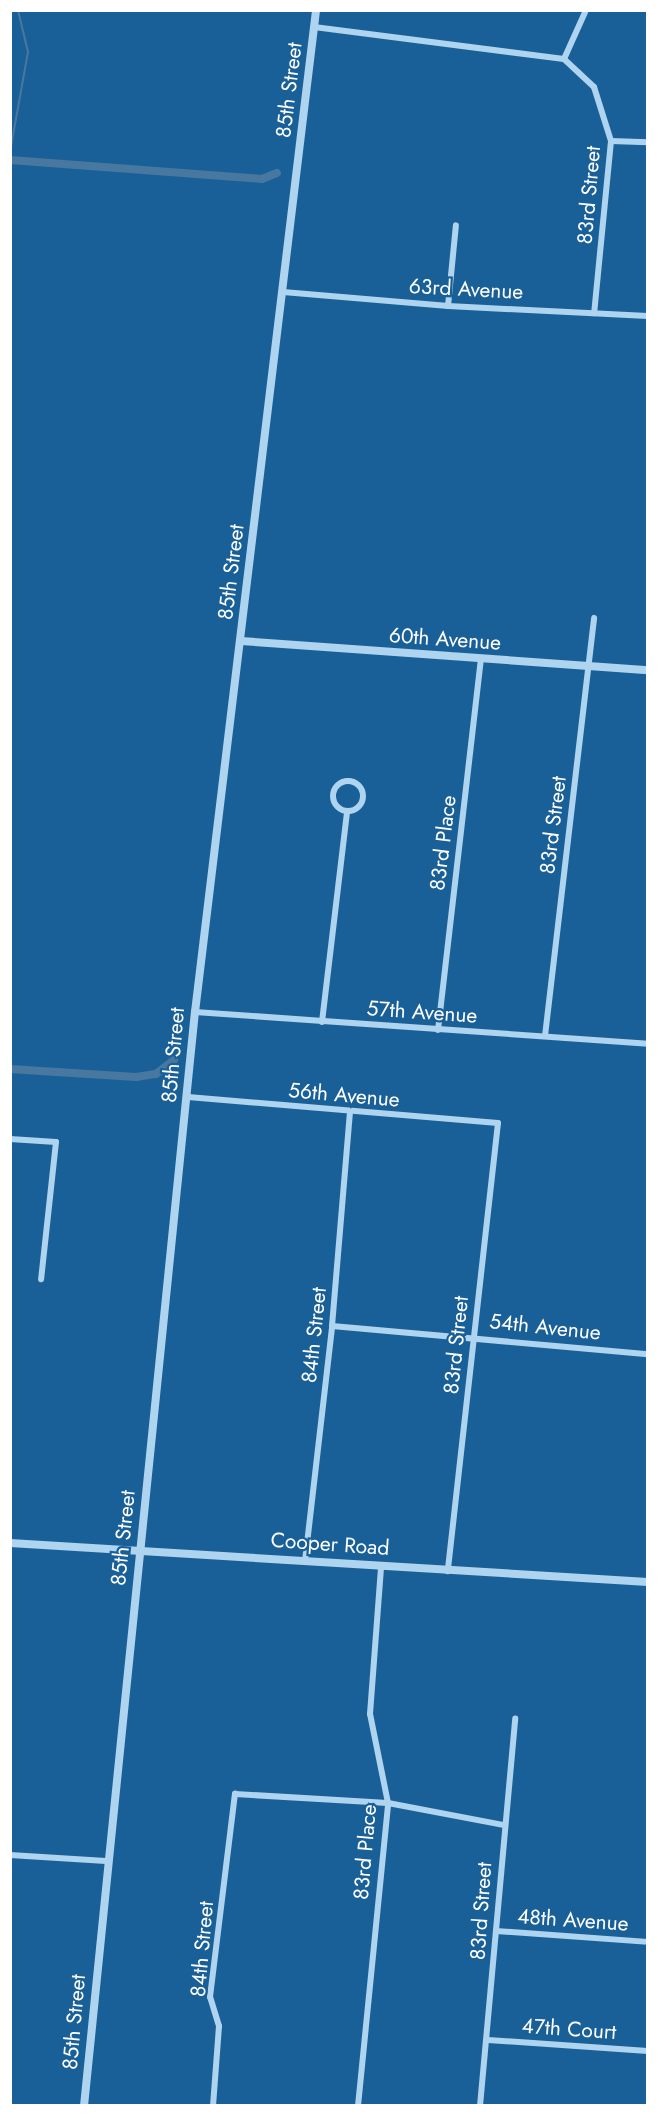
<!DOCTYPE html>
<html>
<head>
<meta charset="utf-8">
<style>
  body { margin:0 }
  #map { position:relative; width:658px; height:2116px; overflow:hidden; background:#1a6098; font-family:Jost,sans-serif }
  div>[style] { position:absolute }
  .stream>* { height:2px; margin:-1px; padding:0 1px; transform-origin:1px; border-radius:1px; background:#48789f }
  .canal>* { height:8px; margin:-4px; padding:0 4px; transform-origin:4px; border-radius:4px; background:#48789f }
  .minor>* { height:6px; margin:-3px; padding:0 3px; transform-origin:3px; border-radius:3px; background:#afd4f0 }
  .minor>.ring { margin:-3px; padding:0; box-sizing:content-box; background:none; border:6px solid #afd4f0; border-radius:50% }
  .tertiary>* { height:8px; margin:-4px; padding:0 4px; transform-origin:4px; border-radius:4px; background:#afd4f0 }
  span { translate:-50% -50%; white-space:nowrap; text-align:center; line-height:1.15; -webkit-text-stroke:4.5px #1a6098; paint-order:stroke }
  .street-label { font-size:21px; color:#fff }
  .frame { position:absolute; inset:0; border:12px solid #fff; pointer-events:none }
</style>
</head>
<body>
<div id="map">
  <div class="stream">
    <i style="left:10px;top:152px;width:102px;rotate:-79.8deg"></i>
    <i style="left:28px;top:52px;width:43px;rotate:-103.4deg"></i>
  </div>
  <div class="canal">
    <i style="left:10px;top:160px;width:253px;rotate:4.3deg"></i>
    <i style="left:262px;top:179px;width:16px;rotate:-22deg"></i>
    <i style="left:10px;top:1069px;width:126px;rotate:3.6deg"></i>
    <i style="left:136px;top:1077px;width:20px;rotate:-9deg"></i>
    <i style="left:156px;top:1074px;width:23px;rotate:-38deg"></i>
  </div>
  <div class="minor">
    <i style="left:314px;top:27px;width:252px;rotate:7.3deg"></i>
    <i style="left:564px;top:59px;width:41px;rotate:43deg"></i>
    <i style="left:594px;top:87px;width:57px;rotate:72.5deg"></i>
    <i style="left:611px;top:141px;width:173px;rotate:95.6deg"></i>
    <i style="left:564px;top:59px;width:54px;rotate:-65.8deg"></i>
    <i style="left:611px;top:141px;width:37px;rotate:2deg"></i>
    <i style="left:283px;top:292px;width:166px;rotate:4.8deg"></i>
    <i style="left:448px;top:306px;width:200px;rotate:2.9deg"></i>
    <i style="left:448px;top:306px;width:81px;rotate:-84.4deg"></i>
    <i class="ring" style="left:333px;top:781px;width:24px;height:24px"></i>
    <i style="left:195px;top:1012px;width:454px;rotate:4deg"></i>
    <i style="left:322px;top:1022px;width:211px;rotate:-83.2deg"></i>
    <i style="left:438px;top:1030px;width:372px;rotate:-83.4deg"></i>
    <i style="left:545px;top:1036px;width:421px;rotate:-83.3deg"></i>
    <i style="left:188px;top:1097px;width:311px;rotate:4.8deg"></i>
    <i style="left:498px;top:1123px;width:451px;rotate:96.4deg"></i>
    <i style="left:10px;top:1139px;width:46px;rotate:3.7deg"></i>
    <i style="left:56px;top:1142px;width:138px;rotate:96.2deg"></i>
    <i style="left:332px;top:1326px;width:317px;rotate:5.1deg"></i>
    <i style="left:305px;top:1561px;width:237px;rotate:-83.4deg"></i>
    <i style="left:332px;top:1326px;width:214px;rotate:-85.2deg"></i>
    <i style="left:10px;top:1855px;width:96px;rotate:3.6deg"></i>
    <i style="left:496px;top:1931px;width:152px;rotate:4.1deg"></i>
    <i style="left:488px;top:2040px;width:160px;rotate:3.9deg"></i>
    <i style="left:213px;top:2106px;width:80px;rotate:-85.7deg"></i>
    <i style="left:219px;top:2026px;width:30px;rotate:-107deg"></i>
    <i style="left:210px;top:1997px;width:205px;rotate:-83deg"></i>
    <i style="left:235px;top:1794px;width:153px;rotate:3.4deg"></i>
    <i style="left:388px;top:1803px;width:117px;rotate:10.8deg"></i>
    <i style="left:358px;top:2106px;width:304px;rotate:-84.3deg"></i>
    <i style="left:388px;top:1803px;width:91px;rotate:-101.4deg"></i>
    <i style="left:370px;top:1714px;width:148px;rotate:-85.7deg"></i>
    <i style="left:480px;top:2106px;width:389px;rotate:-84.8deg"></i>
  </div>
  <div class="tertiary">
    <i style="left:241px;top:641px;width:408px;rotate:4.1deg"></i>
    <i style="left:10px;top:1543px;width:639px;rotate:3.5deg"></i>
    <i style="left:84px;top:2106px;width:1100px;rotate:-84.21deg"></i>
    <i style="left:195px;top:1012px;width:1009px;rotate:-83.11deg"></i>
  </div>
  <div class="street-label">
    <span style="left:289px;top:90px;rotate:-83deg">85th Street</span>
    <span style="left:589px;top:195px;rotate:-85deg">83rd Street</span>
    <span style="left:466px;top:289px;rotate:3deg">63rd Avenue</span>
    <span style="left:231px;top:572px;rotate:-83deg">85th Street</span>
    <span style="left:445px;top:639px;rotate:4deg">60th Avenue</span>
    <span style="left:553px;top:825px;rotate:-83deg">83rd Street</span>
    <span style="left:443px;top:843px;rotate:-83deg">83rd Place</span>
    <span style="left:422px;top:1012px;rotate:4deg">57th Avenue</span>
    <span style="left:173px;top:1055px;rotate:-85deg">85th Street</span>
    <span style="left:344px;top:1095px;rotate:5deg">56th Avenue</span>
    <span style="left:545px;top:1327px;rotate:6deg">54th Avenue</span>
    <span style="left:314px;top:1335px;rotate:-84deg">84th Street</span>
    <span style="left:456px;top:1345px;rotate:-84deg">83rd Street</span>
    <span style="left:123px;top:1538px;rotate:-84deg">85th Street</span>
    <span style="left:330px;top:1544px;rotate:4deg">Cooper Road</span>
    <span style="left:365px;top:1852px;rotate:-85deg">83rd Place</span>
    <span style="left:481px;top:1911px;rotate:-86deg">83rd Street</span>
    <span style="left:573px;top:1920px;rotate:4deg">48th Avenue</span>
    <span style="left:202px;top:1949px;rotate:-85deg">84th Street</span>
    <span style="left:74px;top:2022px;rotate:-85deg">85th Street</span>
    <span style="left:569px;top:2029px;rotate:4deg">47th Court</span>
  </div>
  <div class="frame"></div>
</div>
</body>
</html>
